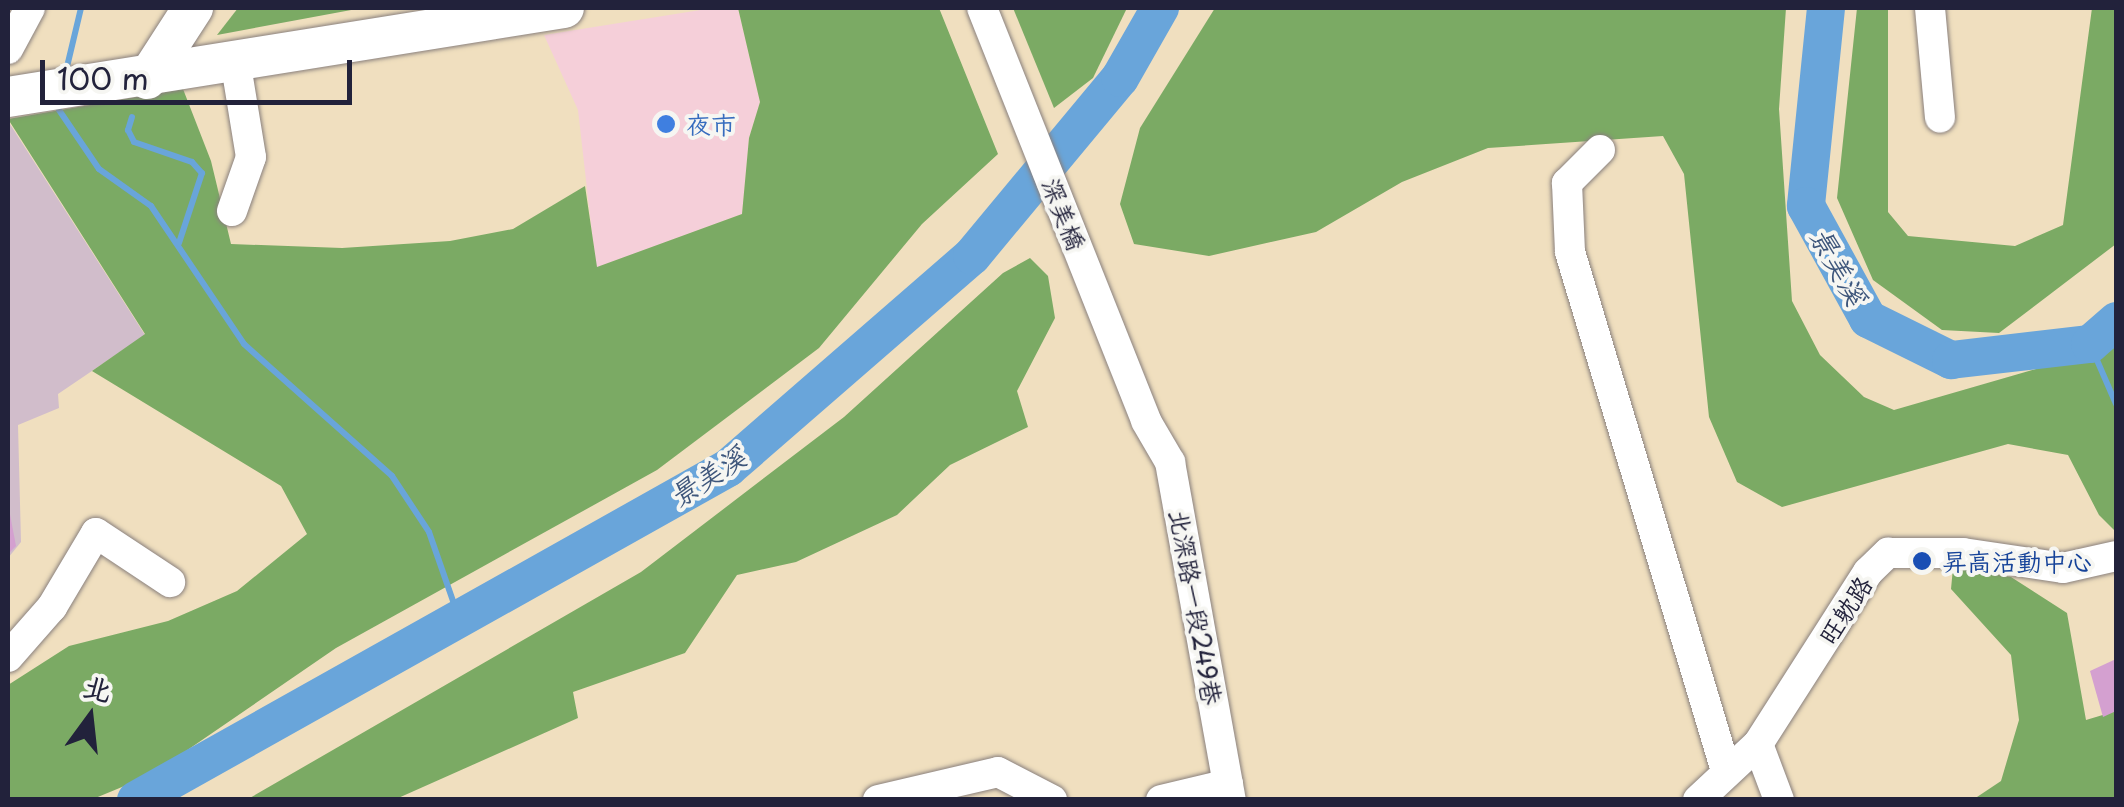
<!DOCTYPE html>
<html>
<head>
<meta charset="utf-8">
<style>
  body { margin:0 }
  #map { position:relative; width:2124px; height:807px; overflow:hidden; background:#f0dfbf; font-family:"Playpen Sans","LXGW WenKai TC",sans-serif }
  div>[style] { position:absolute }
  .built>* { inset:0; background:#f5cfd9 }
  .industrial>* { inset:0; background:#d1bdcb }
  .forest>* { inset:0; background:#7baa64 }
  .stream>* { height:6px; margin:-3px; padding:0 3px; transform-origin:3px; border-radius:3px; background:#69a5da }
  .river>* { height:38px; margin:-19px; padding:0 19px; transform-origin:19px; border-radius:19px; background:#69a5da }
  .building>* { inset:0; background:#d4a0d0 }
  .roads { filter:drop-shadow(0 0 2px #89807d) drop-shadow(0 0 2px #89807d) }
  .minor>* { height:30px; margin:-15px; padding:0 15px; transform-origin:15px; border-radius:15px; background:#fff }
  .major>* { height:40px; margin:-20px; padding:0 20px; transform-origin:20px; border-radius:20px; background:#fff }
  .dots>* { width:28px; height:28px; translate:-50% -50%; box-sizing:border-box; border:5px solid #f6f6f2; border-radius:50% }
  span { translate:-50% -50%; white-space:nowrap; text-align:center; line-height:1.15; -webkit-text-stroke:8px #f6f6f2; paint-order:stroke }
  .shop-label { font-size:25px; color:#366cbe }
  .left { translate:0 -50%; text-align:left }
  .street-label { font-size:25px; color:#22223b }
  .transit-label { font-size:25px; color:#164399 }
  .water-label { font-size:28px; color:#3e567b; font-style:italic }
  .frame { position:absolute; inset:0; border:10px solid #22223b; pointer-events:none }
  .north { position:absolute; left:40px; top:667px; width:100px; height:100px; -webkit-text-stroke:8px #f6f6f2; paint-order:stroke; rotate:15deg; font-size:28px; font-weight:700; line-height:40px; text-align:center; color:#22223b }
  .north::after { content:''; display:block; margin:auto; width:35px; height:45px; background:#22223b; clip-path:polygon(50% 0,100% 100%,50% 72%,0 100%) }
  .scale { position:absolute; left:40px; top:60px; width:312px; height:45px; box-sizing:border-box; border:5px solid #22223b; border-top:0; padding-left:12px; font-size:30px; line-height:35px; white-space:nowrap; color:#22223b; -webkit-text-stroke:8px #f6f6f2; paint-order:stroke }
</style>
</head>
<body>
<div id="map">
  <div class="built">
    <i style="clip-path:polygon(713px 8px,738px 8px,760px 102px,749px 138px,742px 214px,596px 268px,578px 110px,544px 35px)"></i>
  </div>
  <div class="industrial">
    <i style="clip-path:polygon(8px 121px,145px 335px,58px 394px,59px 408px,18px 425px,21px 542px,8px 558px)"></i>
  </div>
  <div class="forest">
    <i style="clip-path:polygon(238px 8px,362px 8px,217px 35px)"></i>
    <i style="clip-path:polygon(738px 8px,939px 8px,998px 154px,922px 224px,819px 348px,657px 470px,336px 648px,151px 775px,93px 799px,8px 800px,8px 685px,69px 646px,168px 621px,237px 591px,307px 534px,281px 486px,92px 371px,145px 334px,8px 119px,183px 89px,211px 161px,231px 244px,342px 248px,450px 241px,513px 229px,585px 186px,597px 267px,742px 214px,749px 138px,760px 102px)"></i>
    <i style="clip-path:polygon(1013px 8px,1127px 8px,1093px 78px,1054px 108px)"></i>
    <i style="clip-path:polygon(1215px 8px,1786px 8px,1779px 109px,1792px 301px,1820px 355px,1864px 397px,1894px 410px,2036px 369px,2116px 327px,2116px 532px,2099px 515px,2068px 455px,2008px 444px,1782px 507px,1737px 482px,1709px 417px,1684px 174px,1663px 136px,1488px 148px,1402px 182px,1316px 232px,1209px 256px,1134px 244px,1120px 204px,1140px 128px)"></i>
    <i style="clip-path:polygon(1857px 8px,1888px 8px,1888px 212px,1908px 236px,2015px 246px,2063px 225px,2092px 8px,2116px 8px,2116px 244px,1999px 333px,1942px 330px,1873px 280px,1837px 198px)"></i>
    <i style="clip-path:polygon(1030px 258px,1048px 276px,1055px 318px,1017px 391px,1028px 427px,950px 465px,897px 515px,796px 562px,737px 575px,685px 653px,573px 692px,578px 718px,396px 799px,248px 799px,641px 572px,844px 417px,1003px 273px)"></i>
    <i style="clip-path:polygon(1953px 568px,2011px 577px,2067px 613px,2086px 720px,2116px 711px,2116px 799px,1974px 799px,2001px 781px,2019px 720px,2011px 655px,1951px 589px)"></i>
  </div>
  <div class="stream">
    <i style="left:66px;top:71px;width:65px;rotate:-76.6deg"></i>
    <i style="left:59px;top:110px;width:71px;rotate:55.9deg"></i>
    <i style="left:99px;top:169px;width:64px;rotate:35.4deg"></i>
    <i style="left:151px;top:206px;width:166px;rotate:56deg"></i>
    <i style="left:244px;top:344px;width:198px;rotate:41.7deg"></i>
    <i style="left:392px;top:476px;width:67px;rotate:56.5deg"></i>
    <i style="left:429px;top:532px;width:91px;rotate:70.8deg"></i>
    <i style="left:132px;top:117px;width:14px;rotate:107deg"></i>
    <i style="left:128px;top:130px;width:13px;rotate:63deg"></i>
    <i style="left:134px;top:142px;width:61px;rotate:19deg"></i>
    <i style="left:192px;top:162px;width:15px;rotate:48deg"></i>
    <i style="left:202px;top:173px;width:74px;rotate:108.2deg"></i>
    <i style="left:2090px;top:344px;width:65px;rotate:66.6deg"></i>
  </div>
  <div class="river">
    <i style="left:1826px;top:8px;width:199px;rotate:95.8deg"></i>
    <i style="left:1806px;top:206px;width:129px;rotate:61.2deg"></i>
    <i style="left:1868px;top:319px;width:93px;rotate:26.3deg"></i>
    <i style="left:1951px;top:360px;width:140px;rotate:-6.6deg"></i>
    <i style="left:2090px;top:344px;width:35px;rotate:-41deg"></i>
    <i style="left:136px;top:800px;width:679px;rotate:-29.28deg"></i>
    <i style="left:728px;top:468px;width:323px;rotate:-41deg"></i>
    <i style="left:972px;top:256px;width:231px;rotate:-50.3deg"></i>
    <i style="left:1120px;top:78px;width:81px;rotate:-60.3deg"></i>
  </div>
  <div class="building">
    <i style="clip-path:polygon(8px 504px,16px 546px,8px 554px)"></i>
    <i style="clip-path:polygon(2116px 659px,2116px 711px,2103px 717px,2090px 671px)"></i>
  </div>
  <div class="roads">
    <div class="minor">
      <i style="left:982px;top:8px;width:444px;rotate:68.3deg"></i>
      <i style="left:1146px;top:421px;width:48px;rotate:59.7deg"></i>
      <i style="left:1170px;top:462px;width:343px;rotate:79.8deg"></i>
      <i style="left:1930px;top:8px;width:110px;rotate:84.8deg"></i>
      <i style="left:8px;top:49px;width:47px;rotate:-61.8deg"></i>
      <i style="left:1600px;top:150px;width:47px;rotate:135deg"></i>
      <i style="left:1567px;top:183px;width:69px;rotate:87.5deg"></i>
      <i style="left:1570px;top:252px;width:542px;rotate:73.27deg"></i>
      <i style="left:232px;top:211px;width:57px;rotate:-70.6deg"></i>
      <i style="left:251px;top:157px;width:93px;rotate:-99.3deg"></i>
      <i style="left:8px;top:657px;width:67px;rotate:-48.7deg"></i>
      <i style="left:52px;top:607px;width:86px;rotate:-59.3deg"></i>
      <i style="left:96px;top:533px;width:89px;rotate:33.5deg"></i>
      <i style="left:1758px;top:744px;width:60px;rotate:69.4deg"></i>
      <i style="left:878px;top:800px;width:123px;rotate:-13.1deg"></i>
      <i style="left:998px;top:772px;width:61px;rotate:27.4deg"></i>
      <i style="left:1161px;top:800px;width:69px;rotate:-13.4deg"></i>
      <i style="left:1698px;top:800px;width:82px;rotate:-43deg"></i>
      <i style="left:1758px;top:744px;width:204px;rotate:-57.4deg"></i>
      <i style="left:1868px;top:572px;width:28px;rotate:-44deg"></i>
      <i style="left:1888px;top:553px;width:75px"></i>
      <i style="left:1963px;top:553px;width:101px;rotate:8.5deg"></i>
      <i style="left:2063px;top:568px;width:54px;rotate:-12.8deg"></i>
    </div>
    <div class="major">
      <i style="left:147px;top:79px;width:85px;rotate:-57.1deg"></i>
      <i style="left:8px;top:97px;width:563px;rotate:-9.09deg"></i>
    </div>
  </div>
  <div class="dots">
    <i style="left:666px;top:124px;background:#3f7fe0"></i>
    <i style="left:1922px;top:561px;background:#1a4fb4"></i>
  </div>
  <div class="shop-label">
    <span class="left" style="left:686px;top:124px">夜市</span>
  </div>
  <div class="street-label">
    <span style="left:1064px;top:214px;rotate:68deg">深美橋</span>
    <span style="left:1196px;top:607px;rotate:80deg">北深路一段249巷</span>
    <span style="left:1845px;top:610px;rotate:-57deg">旺躭路</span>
  </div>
  <div class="transit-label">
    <span class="left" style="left:1942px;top:561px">昇高活動中心</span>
  </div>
  <div class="water-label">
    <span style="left:1839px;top:266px;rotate:61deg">景美溪</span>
    <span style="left:707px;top:476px;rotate:-33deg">景美溪</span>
  </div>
  <div class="frame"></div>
  <div class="north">北</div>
  <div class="scale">100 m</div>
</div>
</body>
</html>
